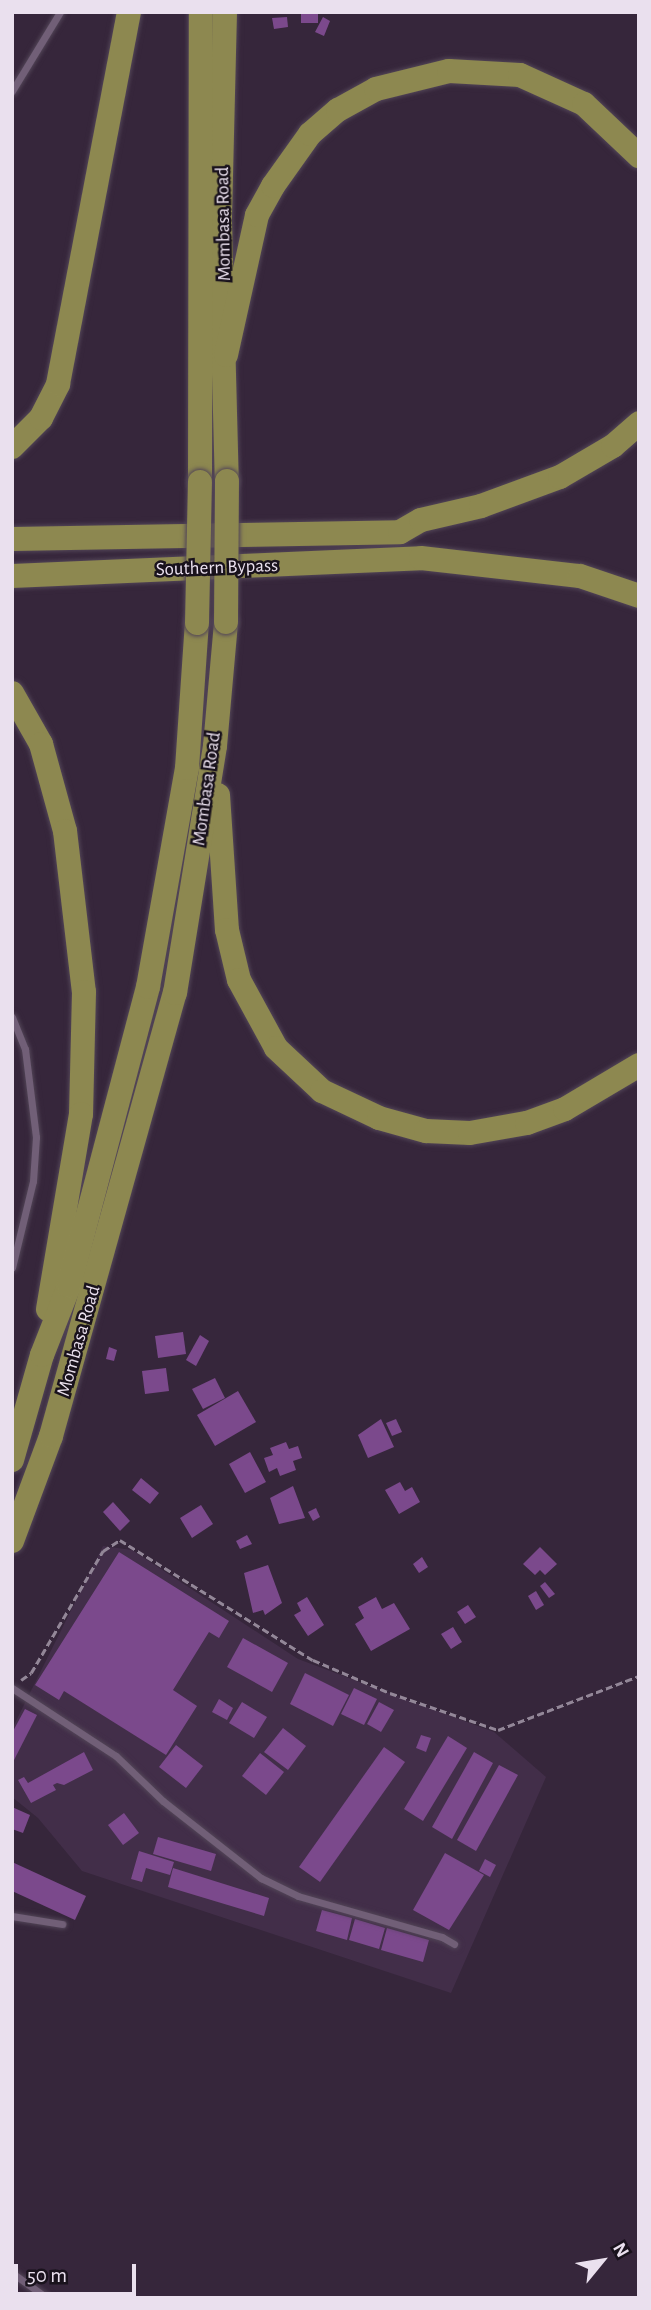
<!DOCTYPE html>
<html>
<head>
<meta charset="utf-8">
<style>
  body { margin:0 }
  #map { position:relative; width:651px; height:2310px; overflow:hidden; background:#36263b; font-family:"Alegreya Sans",sans-serif }
  div>[style] { position:absolute }
  .built>* { inset:0; background:#422e49 }
  .building>* { inset:0; background:#7b498c }
  .path>* { height:2.5px; margin-top:-1.25px; transform-origin:0; background:repeating-linear-gradient(90deg,#938798 0 7px,transparent 0 10.5px) }
  .roads { filter:drop-shadow(0 0 2px #524557) drop-shadow(0 0 2px #524557) }
  .service>* { height:7px; margin:-3.5px; padding:0 3.5px; transform-origin:3.5px; border-radius:3.5px; background:#715f77 }
  .trunk>* { height:24px; margin:-12px; padding:0 12px; transform-origin:12px; border-radius:12px; background:#8d8850 }
  .bridges { filter:drop-shadow(0 0 2px #524557) drop-shadow(0 0 2px #524557) }
  .trunk-bridge>* { height:24px; margin:-12px; padding:0 12px; transform-origin:12px; border-radius:12px; background:#8d8850 }
  span { translate:-50% -50%; white-space:nowrap; text-align:center; line-height:1.15; -webkit-text-stroke:5px #19121c; paint-order:stroke }
  .street-label { font-size:19px; color:#eae0ee }
  .frame { position:absolute; inset:0; border:14px solid #eae0ee; pointer-events:none }
  .north { position:absolute; left:567px; top:2226px; width:70px; height:70px; -webkit-text-stroke:5px #19121c; paint-order:stroke; rotate:60deg; font-size:19px; font-weight:700; line-height:28px; text-align:center; color:#eae0ee }
  .north::after { content:''; display:block; margin:auto; width:24px; height:32px; background:#eae0ee; clip-path:polygon(50% 0,100% 100%,50% 72%,0 100%) }
  .scale { position:absolute; left:14px; top:2264px; width:122px; height:32px; box-sizing:border-box; border:4px solid #eae0ee; border-top:0; padding-left:9px; font-size:21px; line-height:24px; white-space:nowrap; color:#eae0ee; -webkit-text-stroke:5px #19121c; paint-order:stroke }
</style>
</head>
<body>
<div id="map">
  <div class="built">
    <i style="clip-path:polygon(103px 1546px,132px 1550px,298px 1659px,494px 1732px,546px 1777px,451px 1993px,82px 1871px,38px 1818px,12px 1797px,12px 1729px)"></i>
  </div>
  <div class="building">
    <i style="clip-path:polygon(318px 13px,318px 23px,301px 23px,301px 14px)"></i>
    <i style="clip-path:polygon(287px 17px,288px 27px,274px 29px,272px 18px)"></i>
    <i style="clip-path:polygon(323px 17px,330px 21px,324px 36px,315px 32px)"></i>
    <i style="clip-path:polygon(183px 1332px,186px 1354px,158px 1358px,155px 1336px)"></i>
    <i style="clip-path:polygon(200px 1335px,209px 1341px,196px 1366px,186px 1360px)"></i>
    <i style="clip-path:polygon(109px 1347px,117px 1350px,114px 1361px,106px 1359px)"></i>
    <i style="clip-path:polygon(166px 1368px,169px 1391px,145px 1394px,142px 1371px)"></i>
    <i style="clip-path:polygon(215px 1378px,225px 1398px,203px 1409px,192px 1389px)"></i>
    <i style="clip-path:polygon(238px 1391px,256px 1422px,215px 1446px,197px 1415px)"></i>
    <i style="clip-path:polygon(381px 1419px,394px 1447px,368px 1458px,358px 1435px)"></i>
    <i style="clip-path:polygon(396px 1419px,402px 1432px,392px 1436px,386px 1423px)"></i>
    <i style="clip-path:polygon(286px 1442px,289px 1449px,298px 1446px,302px 1458px,293px 1461px,296px 1470px,280px 1476px,277px 1468px,269px 1472px,264px 1458px,273px 1455px,270px 1448px)"></i>
    <i style="clip-path:polygon(250px 1452px,266px 1482px,245px 1493px,229px 1464px)"></i>
    <i style="clip-path:polygon(141px 1478px,159px 1493px,150px 1504px,132px 1490px)"></i>
    <i style="clip-path:polygon(400px 1482px,405px 1491px,412px 1487px,420px 1502px,399px 1514px,385px 1490px)"></i>
    <i style="clip-path:polygon(293px 1486px,305px 1518px,279px 1524px,270px 1498px)"></i>
    <i style="clip-path:polygon(113px 1502px,130px 1521px,120px 1531px,103px 1512px)"></i>
    <i style="clip-path:polygon(201px 1505px,213px 1524px,192px 1538px,180px 1518px)"></i>
    <i style="clip-path:polygon(316px 1508px,320px 1517px,313px 1521px,308px 1512px)"></i>
    <i style="clip-path:polygon(247px 1535px,252px 1544px,240px 1549px,236px 1541px)"></i>
    <i style="clip-path:polygon(540px 1547px,557px 1564px,545px 1575px,540px 1570px,535px 1575px,523px 1564px)"></i>
    <i style="clip-path:polygon(119px 1552px,229px 1621px,219px 1638px,209px 1632px,173px 1690px,197px 1706px,166px 1755px,64px 1691px,59px 1700px,35px 1685px)"></i>
    <i style="clip-path:polygon(422px 1557px,428px 1567px,419px 1573px,413px 1564px)"></i>
    <i style="clip-path:polygon(268px 1565px,282px 1603px,265px 1615px,263px 1610px,253px 1613px,244px 1573px)"></i>
    <i style="clip-path:polygon(545px 1582px,555px 1594px,549px 1598px,540px 1586px)"></i>
    <i style="clip-path:polygon(536px 1591px,544px 1605px,536px 1610px,528px 1596px)"></i>
    <i style="clip-path:polygon(307px 1597px,324px 1625px,308px 1636px,294px 1615px,301px 1611px,297px 1603px)"></i>
    <i style="clip-path:polygon(376px 1597px,382px 1609px,394px 1603px,410px 1629px,371px 1651px,355px 1624px,364px 1618px,358px 1607px)"></i>
    <i style="clip-path:polygon(468px 1605px,476px 1617px,465px 1624px,457px 1612px)"></i>
    <i style="clip-path:polygon(453px 1627px,462px 1642px,451px 1649px,441px 1634px)"></i>
    <i style="clip-path:polygon(243px 1638px,288px 1663px,272px 1692px,227px 1667px)"></i>
    <i style="clip-path:polygon(305px 1673px,349px 1695px,333px 1726px,290px 1704px)"></i>
    <i style="clip-path:polygon(354px 1688px,377px 1699px,364px 1725px,341px 1714px)"></i>
    <i style="clip-path:polygon(219px 1699px,233px 1708px,227px 1720px,212px 1712px)"></i>
    <i style="clip-path:polygon(242px 1702px,267px 1717px,254px 1738px,229px 1723px)"></i>
    <i style="clip-path:polygon(379px 1702px,394px 1710px,381px 1732px,367px 1724px)"></i>
    <i style="clip-path:polygon(25px 1709px,37px 1715px,12px 1764px,12px 1733px)"></i>
    <i style="clip-path:polygon(283px 1728px,306px 1746px,288px 1770px,264px 1752px)"></i>
    <i style="clip-path:polygon(421px 1735px,431px 1738px,426px 1752px,416px 1748px)"></i>
    <i style="clip-path:polygon(448px 1736px,467px 1748px,423px 1821px,404px 1809px)"></i>
    <i style="clip-path:polygon(176px 1745px,203px 1766px,186px 1788px,159px 1767px)"></i>
    <i style="clip-path:polygon(384px 1747px,405px 1762px,320px 1882px,299px 1867px)"></i>
    <i style="clip-path:polygon(84px 1752px,93px 1770px,64px 1785px,57px 1783px,53px 1785px,56px 1790px,31px 1803px,18px 1780px,24px 1777px,28px 1783px)"></i>
    <i style="clip-path:polygon(474px 1752px,493px 1763px,452px 1839px,432px 1827px)"></i>
    <i style="clip-path:polygon(260px 1753px,284px 1772px,266px 1795px,242px 1776px)"></i>
    <i style="clip-path:polygon(499px 1765px,518px 1775px,476px 1851px,457px 1840px)"></i>
    <i style="clip-path:polygon(12px 1807px,30px 1815px,23px 1833px,12px 1829px)"></i>
    <i style="clip-path:polygon(124px 1813px,139px 1833px,123px 1845px,108px 1825px)"></i>
    <i style="clip-path:polygon(158px 1837px,216px 1854px,211px 1871px,153px 1854px)"></i>
    <i style="clip-path:polygon(139px 1851px,174px 1862px,170px 1875px,146px 1868px,142px 1882px,131px 1879px)"></i>
    <i style="clip-path:polygon(445px 1853px,484px 1875px,449px 1930px,413px 1910px)"></i>
    <i style="clip-path:polygon(485px 1859px,496px 1865px,490px 1877px,479px 1871px)"></i>
    <i style="clip-path:polygon(12px 1862px,86px 1896px,75px 1920px,12px 1891px)"></i>
    <i style="clip-path:polygon(173px 1868px,269px 1898px,264px 1916px,168px 1887px)"></i>
    <i style="clip-path:polygon(322px 1910px,352px 1918px,347px 1940px,316px 1931px)"></i>
    <i style="clip-path:polygon(355px 1919px,385px 1928px,379px 1949px,349px 1940px)"></i>
    <i style="clip-path:polygon(387px 1928px,429px 1940px,423px 1962px,381px 1950px)"></i>
  </div>
  <div class="path">
    <i style="left:21px;top:1680px;width:12px;rotate:-35deg"></i>
    <i style="left:31px;top:1673px;width:142px;rotate:-59.5deg"></i>
    <i style="left:103px;top:1551px;width:20px;rotate:-33deg"></i>
    <i style="left:120px;top:1540px;width:227px;rotate:31.9deg"></i>
    <i style="left:313px;top:1660px;width:84px;rotate:23.2deg"></i>
    <i style="left:390px;top:1693px;width:114px;rotate:18.9deg"></i>
    <i style="left:498px;top:1730px;width:151px;rotate:-21deg"></i>
  </div>
  <div class="roads">
    <div class="service">
      <i style="left:12px;top:91px;width:92px;rotate:-58.7deg"></i>
      <i style="left:12px;top:1017px;width:35px;rotate:68deg"></i>
      <i style="left:25px;top:1049px;width:89px;rotate:82.9deg"></i>
      <i style="left:36px;top:1137px;width:44px;rotate:93.9deg"></i>
      <i style="left:33px;top:1181px;width:89px;rotate:103.6deg"></i>
      <i style="left:12px;top:1688px;width:124px;rotate:33.2deg"></i>
      <i style="left:116px;top:1756px;width:65px;rotate:43.8deg"></i>
      <i style="left:163px;top:1801px;width:125px;rotate:38.2deg"></i>
      <i style="left:261px;top:1878px;width:41px;rotate:25.9deg"></i>
      <i style="left:298px;top:1896px;width:150px;rotate:15.9deg"></i>
      <i style="left:442px;top:1937px;width:14px;rotate:30deg"></i>
      <i style="left:12px;top:1916px;width:51px;rotate:9.1deg"></i>
      <i style="left:12px;top:2273px;width:43px;rotate:35.5deg"></i>
    </div>
    <div class="trunk">
      <i style="left:225px;top:12px;width:209px;rotate:91.4deg"></i>
      <i style="left:220px;top:221px;width:260px;rotate:88.5deg"></i>
      <i style="left:226px;top:355px;width:143px;rotate:-77.5deg"></i>
      <i style="left:257px;top:215px;width:33px;rotate:-61deg"></i>
      <i style="left:273px;top:186px;width:64px;rotate:-54.6deg"></i>
      <i style="left:310px;top:134px;width:37px;rotate:-41deg"></i>
      <i style="left:338px;top:110px;width:43px;rotate:-28.9deg"></i>
      <i style="left:376px;top:89px;width:75px;rotate:-13.9deg"></i>
      <i style="left:449px;top:71px;width:71px;rotate:3.2deg"></i>
      <i style="left:520px;top:75px;width:70px;rotate:24.4deg"></i>
      <i style="left:584px;top:104px;width:76px;rotate:43.4deg"></i>
      <i style="left:12px;top:447px;width:41px;rotate:-45deg"></i>
      <i style="left:41px;top:418px;width:38px;rotate:-63deg"></i>
      <i style="left:58px;top:384px;width:379px;rotate:-79.2deg"></i>
      <i style="left:200px;top:482px;width:470px;rotate:-89.9deg"></i>
      <i style="left:12px;top:539px;width:388px;rotate:-1deg"></i>
      <i style="left:400px;top:532px;width:24px;rotate:-30deg"></i>
      <i style="left:421px;top:520px;width:62px;rotate:-13.1deg"></i>
      <i style="left:481px;top:506px;width:84px;rotate:-20.2deg"></i>
      <i style="left:560px;top:477px;width:61px;rotate:-30.3deg"></i>
      <i style="left:613px;top:446px;width:35px;rotate:-41deg"></i>
      <i style="left:12px;top:576px;width:409px;rotate:-2.5deg"></i>
      <i style="left:421px;top:558px;width:160px;rotate:6.5deg"></i>
      <i style="left:580px;top:576px;width:62px;rotate:18.7deg"></i>
      <i style="left:12px;top:693px;width:59px;rotate:60.4deg"></i>
      <i style="left:41px;top:744px;width:90px;rotate:74.6deg"></i>
      <i style="left:65px;top:831px;width:162px;rotate:83.3deg"></i>
      <i style="left:84px;top:992px;width:122px;rotate:91.4deg"></i>
      <i style="left:81px;top:1114px;width:198px;rotate:99.6deg"></i>
      <i style="left:218px;top:795px;width:135px;rotate:86.2deg"></i>
      <i style="left:227px;top:930px;width:51px;rotate:76.5deg"></i>
      <i style="left:239px;top:980px;width:77px;rotate:61.4deg"></i>
      <i style="left:276px;top:1048px;width:63px;rotate:43.1deg"></i>
      <i style="left:322px;top:1091px;width:63px;rotate:25.3deg"></i>
      <i style="left:379px;top:1118px;width:49px;rotate:15.5deg"></i>
      <i style="left:426px;top:1131px;width:44px;rotate:2.6deg"></i>
      <i style="left:470px;top:1133px;width:58px;rotate:-10deg"></i>
      <i style="left:527px;top:1123px;width:40px;rotate:-20.2deg"></i>
      <i style="left:565px;top:1109px;width:86px;rotate:-30.7deg"></i>
      <i style="left:12px;top:1460px;width:109px;rotate:-74.1deg"></i>
      <i style="left:42px;top:1355px;width:74px;rotate:-68.6deg"></i>
      <i style="left:69px;top:1286px;width:309px;rotate:-75.2deg"></i>
      <i style="left:148px;top:987px;width:222px;rotate:-79.9deg"></i>
      <i style="left:187px;top:768px;width:145px;rotate:-86.1deg"></i>
      <i style="left:12px;top:1541px;width:112px;rotate:-69.6deg"></i>
      <i style="left:51px;top:1436px;width:460px;rotate:-74.4deg"></i>
      <i style="left:175px;top:993px;width:250px;rotate:-80.8deg"></i>
      <i style="left:215px;top:746px;width:124px;rotate:-84.9deg"></i>
    </div>
  </div>
  <div class="bridges">
    <div class="trunk-bridge">
      <i style="left:226px;top:622px;width:141px;rotate:-89.6deg"></i>
      <i style="left:197px;top:623px;width:141px;rotate:-88.8deg"></i>
    </div>
  </div>
  <div class="street-label">
    <span style="left:224px;top:224px;rotate:-91deg">Mombasa Road</span>
    <span style="left:217px;top:568px;rotate:-2deg">Southern Bypass</span>
    <span style="left:207px;top:789px;rotate:-82deg">Mombasa Road</span>
    <span style="left:79px;top:1341px;rotate:-74deg">Mombasa Road</span>
  </div>
  <div class="frame"></div>
  <div class="north">N</div>
  <div class="scale">50 m</div>
</div>
</body>
</html>
